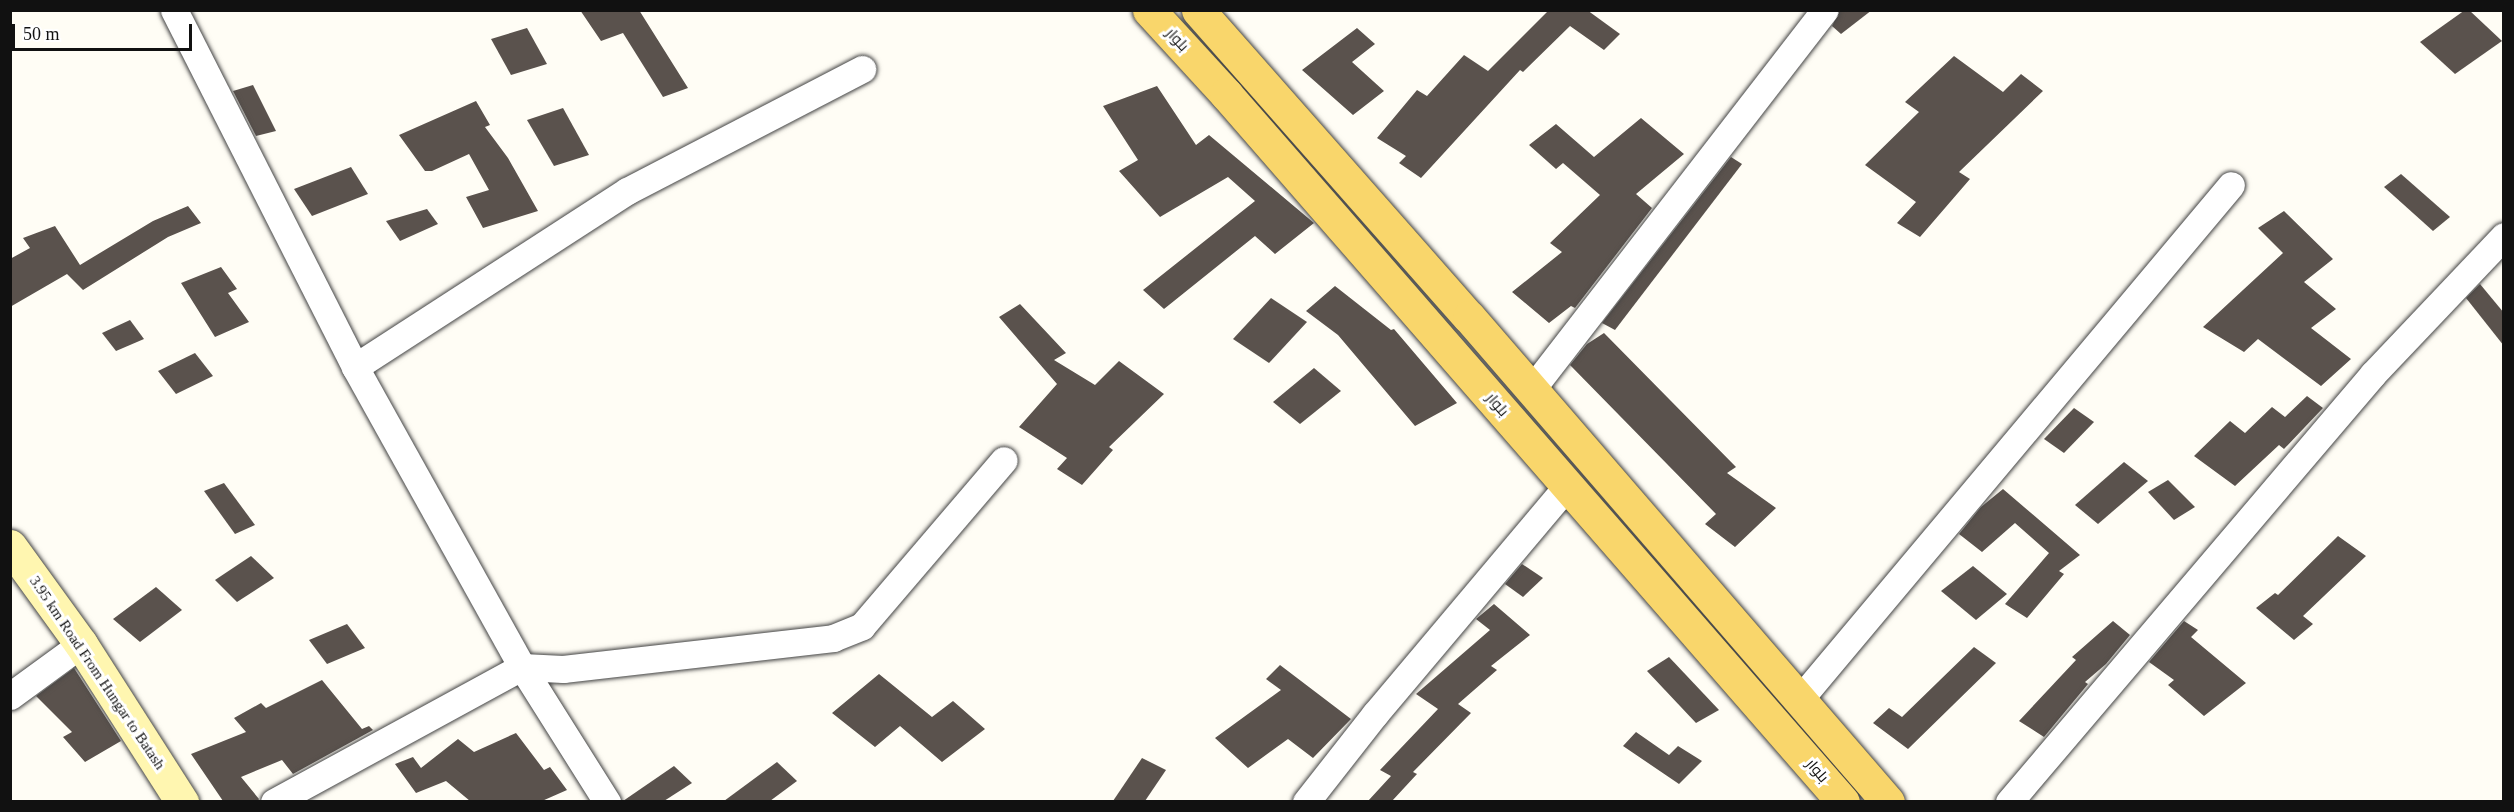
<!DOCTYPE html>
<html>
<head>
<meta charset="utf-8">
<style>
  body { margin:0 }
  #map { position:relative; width:2514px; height:812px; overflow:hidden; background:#fffdf5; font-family:"Times New Roman",Cairo,serif }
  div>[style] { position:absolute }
  .building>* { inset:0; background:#5a524d }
  .roads { filter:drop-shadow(0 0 2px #444) drop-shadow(0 0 2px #444) }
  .street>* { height:27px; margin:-13.5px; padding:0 13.5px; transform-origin:13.5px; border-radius:13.5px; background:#fff }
  .secondary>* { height:33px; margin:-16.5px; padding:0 16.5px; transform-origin:16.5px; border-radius:16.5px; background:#fff6b0 }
  .primary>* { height:33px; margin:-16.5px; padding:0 16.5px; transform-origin:16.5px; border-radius:16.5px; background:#f9d66b }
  span { translate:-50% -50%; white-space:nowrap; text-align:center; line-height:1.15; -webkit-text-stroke:6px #fff; paint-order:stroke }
  .street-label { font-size:15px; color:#111 }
  .frame { position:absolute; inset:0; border:12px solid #111; pointer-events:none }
  .scale { position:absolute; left:12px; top:24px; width:180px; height:27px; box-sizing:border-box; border:3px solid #111; border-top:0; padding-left:8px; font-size:18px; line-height:21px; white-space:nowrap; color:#111; -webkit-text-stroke:4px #fff; paint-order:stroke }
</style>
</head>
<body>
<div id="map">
  <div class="building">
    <i style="clip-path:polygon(580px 10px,639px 10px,688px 88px,663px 97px,623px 33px,601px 41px)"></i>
    <i style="clip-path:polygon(1549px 10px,1587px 10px,1620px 34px,1604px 50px,1570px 26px,1523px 72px,1520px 70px,1421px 178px,1399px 163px,1406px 156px,1377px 138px,1417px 90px,1427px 96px,1464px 55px,1488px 71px)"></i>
    <i style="clip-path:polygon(1840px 10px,1872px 10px,1841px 34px,1832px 26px)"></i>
    <i style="clip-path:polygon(2465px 10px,2469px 10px,2502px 41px,2455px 74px,2420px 42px)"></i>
    <i style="clip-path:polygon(527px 28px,547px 64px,511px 75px,491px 39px)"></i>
    <i style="clip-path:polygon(1357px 28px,1375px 44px,1352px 62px,1384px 91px,1353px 115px,1302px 70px)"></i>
    <i style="clip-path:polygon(1954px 56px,2003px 92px,2021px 74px,2043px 91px,1959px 172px,1970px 179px,1920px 237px,1897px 223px,1916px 202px,1865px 165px,1919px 112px,1905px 102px)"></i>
    <i style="clip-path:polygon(253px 85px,276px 131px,256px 136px,233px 91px)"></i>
    <i style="clip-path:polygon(1157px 86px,1196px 145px,1209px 135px,1314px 223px,1275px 254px,1255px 236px,1164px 309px,1143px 290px,1255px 201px,1228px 177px,1160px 217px,1119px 171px,1138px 160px,1103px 106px)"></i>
    <i style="clip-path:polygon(476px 101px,490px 125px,485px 127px,508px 158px,538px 211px,483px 228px,466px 197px,489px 190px,469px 154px,432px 171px,425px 171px,399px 135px)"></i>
    <i style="clip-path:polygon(563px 108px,589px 155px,554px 166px,527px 120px)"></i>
    <i style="clip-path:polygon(1641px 118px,1684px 154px,1636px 194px,1652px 208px,1575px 308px,1571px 306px,1549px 323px,1512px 292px,1562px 252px,1550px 243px,1600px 195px,1563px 163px,1556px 169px,1529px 145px,1556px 124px,1594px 157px)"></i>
    <i style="clip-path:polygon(1731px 157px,1742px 164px,1615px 330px,1602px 323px)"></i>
    <i style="clip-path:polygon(351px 167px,368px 194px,312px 216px,294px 189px)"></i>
    <i style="clip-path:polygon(2401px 174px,2450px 217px,2433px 231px,2384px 187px)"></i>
    <i style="clip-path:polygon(188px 206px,201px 223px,168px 237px,83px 290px,67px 274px,10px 307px,10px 259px,30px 248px,23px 238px,55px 226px,80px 265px,153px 221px)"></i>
    <i style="clip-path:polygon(427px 209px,438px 224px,400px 241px,386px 221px)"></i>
    <i style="clip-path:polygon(2284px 211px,2333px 259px,2304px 282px,2336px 309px,2311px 328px,2351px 359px,2321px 386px,2258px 339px,2244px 352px,2203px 327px,2283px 253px,2258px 228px)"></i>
    <i style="clip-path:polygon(221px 267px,237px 289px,228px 293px,249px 322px,215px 337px,181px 283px)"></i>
    <i style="clip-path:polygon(2480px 284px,2504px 313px,2504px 346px,2466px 298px)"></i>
    <i style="clip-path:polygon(1335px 286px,1391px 330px,1394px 329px,1457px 403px,1415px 426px,1338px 335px,1306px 311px)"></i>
    <i style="clip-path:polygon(1271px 298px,1307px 322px,1269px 363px,1233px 339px)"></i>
    <i style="clip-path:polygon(1020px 304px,1066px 353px,1054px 360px,1095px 385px,1119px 361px,1164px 394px,1109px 447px,1113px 450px,1082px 485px,1057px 469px,1067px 458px,1019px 427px,1057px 384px,999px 317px)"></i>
    <i style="clip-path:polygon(130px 320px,144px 339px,116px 351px,102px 333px)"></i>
    <i style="clip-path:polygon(1604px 333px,1736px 467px,1727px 473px,1776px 508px,1735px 547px,1705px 524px,1716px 514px,1570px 365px,1587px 344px)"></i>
    <i style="clip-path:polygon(195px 353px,213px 376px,176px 394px,158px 371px)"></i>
    <i style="clip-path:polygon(1314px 368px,1341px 391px,1300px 424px,1273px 402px)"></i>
    <i style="clip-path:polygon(2307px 396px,2323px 408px,2284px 449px,2279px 445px,2235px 486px,2194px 456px,2230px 421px,2245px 433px,2272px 407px,2285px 417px)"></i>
    <i style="clip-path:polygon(2074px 408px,2094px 422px,2064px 453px,2044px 439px)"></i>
    <i style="clip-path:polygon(2124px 462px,2148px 481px,2098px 524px,2075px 505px)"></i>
    <i style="clip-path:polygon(2168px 480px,2195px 507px,2174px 520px,2148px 492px)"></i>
    <i style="clip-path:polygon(224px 483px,255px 525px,235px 534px,204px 491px)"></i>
    <i style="clip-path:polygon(2003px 489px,2080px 555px,2059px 571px,2064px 574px,2027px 618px,2005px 604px,2049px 553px,2015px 523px,1982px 552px,1959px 534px,1981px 507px)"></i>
    <i style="clip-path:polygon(2338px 536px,2366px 556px,2303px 616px,2313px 624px,2294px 640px,2256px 608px,2275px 593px,2278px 595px)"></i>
    <i style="clip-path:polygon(251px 556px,274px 578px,237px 602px,215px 580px)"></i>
    <i style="clip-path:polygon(1522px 564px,1543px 578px,1523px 597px,1505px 584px)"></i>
    <i style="clip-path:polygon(1973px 566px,2007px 594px,1976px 620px,1941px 591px)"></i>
    <i style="clip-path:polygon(156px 587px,182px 610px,140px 642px,113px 619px)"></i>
    <i style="clip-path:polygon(1494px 604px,1530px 635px,1491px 666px,1497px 670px,1458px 704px,1471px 713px,1413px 772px,1417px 774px,1392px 801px,1368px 801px,1391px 776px,1380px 770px,1438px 709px,1416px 694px,1490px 630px,1476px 619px)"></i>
    <i style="clip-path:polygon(2113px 621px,2130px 635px,2106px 664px,2085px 682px,2088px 684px,2044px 737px,2019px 721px,2076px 660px,2072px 657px)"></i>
    <i style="clip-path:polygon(2184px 621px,2198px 630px,2191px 637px,2246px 683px,2204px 716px,2168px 685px,2174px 680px,2149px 662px)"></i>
    <i style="clip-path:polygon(347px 624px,365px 648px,327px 664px,309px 640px)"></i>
    <i style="clip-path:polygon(1974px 647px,1996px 663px,1908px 749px,1873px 723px,1889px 708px,1902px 717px)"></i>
    <i style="clip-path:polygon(1669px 657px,1719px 710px,1696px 723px,1647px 671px)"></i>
    <i style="clip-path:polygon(1280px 665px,1351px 719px,1313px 758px,1288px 739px,1248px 768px,1215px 738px,1281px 690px,1266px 679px)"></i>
    <i style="clip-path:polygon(74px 668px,121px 741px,85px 762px,63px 737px,72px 732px,36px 696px)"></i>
    <i style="clip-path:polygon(879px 674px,932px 717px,953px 701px,985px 729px,942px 762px,900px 726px,875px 747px,832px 713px)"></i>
    <i style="clip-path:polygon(322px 680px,362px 729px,369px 726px,373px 730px,293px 774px,282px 760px,241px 777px,259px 799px,258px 801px,223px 801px,191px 754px,246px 732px,234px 718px,261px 703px,266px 708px)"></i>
    <i style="clip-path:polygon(1636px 732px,1669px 755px,1678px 746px,1702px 761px,1679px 784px,1623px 746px)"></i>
    <i style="clip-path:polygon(516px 733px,544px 770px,550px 767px,567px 790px,542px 801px,470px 801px,446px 781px,416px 793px,395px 764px,413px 757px,421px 768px,458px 739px,474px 752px)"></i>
    <i style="clip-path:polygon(1142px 758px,1166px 770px,1145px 801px,1113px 801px)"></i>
    <i style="clip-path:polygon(777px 762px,797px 781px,770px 801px,724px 801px)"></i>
    <i style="clip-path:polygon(674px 766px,692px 783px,664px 801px,623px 801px)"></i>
  </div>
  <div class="roads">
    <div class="street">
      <i style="left:174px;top:10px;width:400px;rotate:63.1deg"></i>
      <i style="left:355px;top:367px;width:343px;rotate:60.9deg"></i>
      <i style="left:522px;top:667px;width:160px;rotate:57.8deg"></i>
      <i style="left:355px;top:367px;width:324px;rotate:-32.9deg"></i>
      <i style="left:627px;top:191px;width:265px;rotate:-27.4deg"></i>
      <i style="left:1531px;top:390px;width:480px;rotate:-52.3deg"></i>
      <i style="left:10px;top:696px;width:88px;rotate:-36.2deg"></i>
      <i style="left:1799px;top:700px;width:672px;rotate:-50.01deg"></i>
      <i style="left:274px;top:802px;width:282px;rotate:-28.6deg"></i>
      <i style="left:522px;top:667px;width:41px;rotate:2.8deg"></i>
      <i style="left:563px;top:669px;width:272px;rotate:-6.5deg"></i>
      <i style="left:833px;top:638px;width:31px;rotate:-22deg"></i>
      <i style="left:862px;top:626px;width:218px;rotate:-49.5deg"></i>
      <i style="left:1306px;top:802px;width:112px;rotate:-51.9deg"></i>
      <i style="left:1375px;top:714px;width:298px;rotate:-49.9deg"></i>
      <i style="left:2009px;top:802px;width:562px;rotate:-49.62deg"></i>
      <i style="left:2373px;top:374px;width:190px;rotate:-46.5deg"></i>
    </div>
    <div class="secondary">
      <i style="left:10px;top:546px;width:121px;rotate:54.1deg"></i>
      <i style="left:81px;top:644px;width:188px;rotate:57.4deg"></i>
    </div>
    <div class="primary">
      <i style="left:1149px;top:10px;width:114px;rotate:47.5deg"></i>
      <i style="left:1226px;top:94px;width:939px;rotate:48.93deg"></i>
      <i style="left:1198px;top:10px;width:409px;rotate:48.6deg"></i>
      <i style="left:1469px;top:317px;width:641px;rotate:49.18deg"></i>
    </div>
  </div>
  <div class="street-label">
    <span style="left:1177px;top:40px;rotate:47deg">بلوار</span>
    <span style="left:1497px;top:405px;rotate:49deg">بلوار</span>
    <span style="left:97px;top:673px;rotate:56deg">3.95 km Road From Hungar to Batash</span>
    <span style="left:1817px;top:771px;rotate:49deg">بلوار</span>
  </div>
  <div class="frame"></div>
  <div class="scale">50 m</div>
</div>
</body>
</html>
